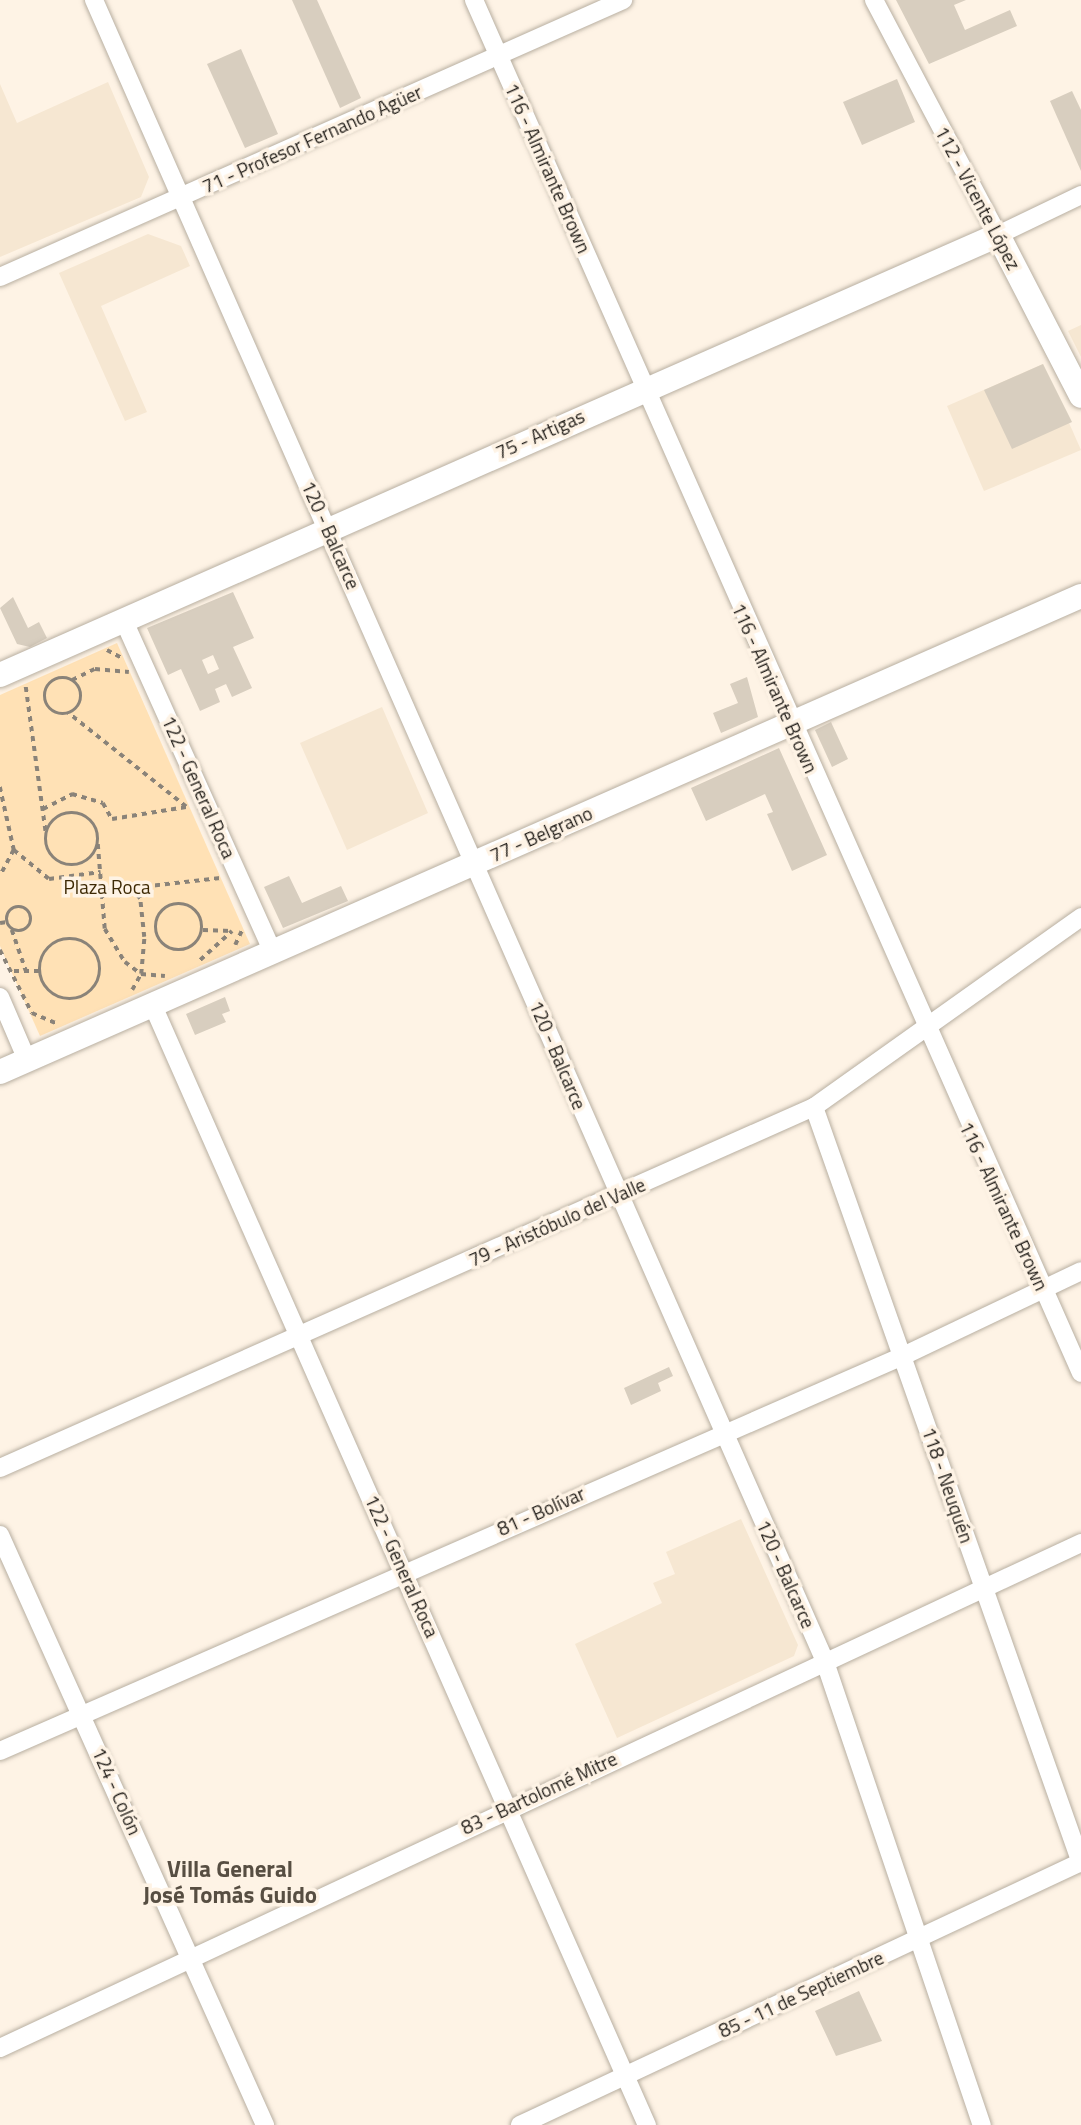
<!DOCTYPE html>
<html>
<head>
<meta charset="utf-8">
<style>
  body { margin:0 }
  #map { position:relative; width:1081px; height:2125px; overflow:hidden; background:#fef3e5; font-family:"Titillium Web",sans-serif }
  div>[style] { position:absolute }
  .built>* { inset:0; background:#f6e7d2 }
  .green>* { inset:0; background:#ffe1b5 }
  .building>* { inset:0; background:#d8cebf }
  .path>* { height:3.5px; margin-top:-1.75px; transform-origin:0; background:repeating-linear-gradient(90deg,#8a8379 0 5px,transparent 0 10px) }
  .path>.ring { margin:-1.75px; padding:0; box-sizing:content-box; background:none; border:3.5px solid #8a8379; border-radius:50% }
  .roads { filter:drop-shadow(0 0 2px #b8afa1) drop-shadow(0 0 2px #b8afa1) }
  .street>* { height:18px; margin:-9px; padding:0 9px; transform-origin:9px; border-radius:9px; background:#fff }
  .secondary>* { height:24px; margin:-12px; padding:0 12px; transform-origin:12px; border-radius:12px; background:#fff }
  span { translate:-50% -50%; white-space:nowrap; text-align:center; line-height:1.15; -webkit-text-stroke:7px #fef3e5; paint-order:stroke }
  .street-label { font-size:19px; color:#231f1a }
  .park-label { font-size:19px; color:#3d2904 }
  .quarter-label { font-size:23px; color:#574e42; font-weight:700 }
</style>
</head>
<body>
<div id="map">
  <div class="built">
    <i style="clip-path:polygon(108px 82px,149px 177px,141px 197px,0 257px,0 84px,17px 123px)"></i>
    <i style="clip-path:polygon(148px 234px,181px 246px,190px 266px,101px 306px,147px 412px,125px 421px,59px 273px)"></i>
    <i style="clip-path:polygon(1081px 325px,1081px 357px,1068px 331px)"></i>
    <i style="clip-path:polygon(1043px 364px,1081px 450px,984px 491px,947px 406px)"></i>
    <i style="clip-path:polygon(382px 707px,428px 813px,347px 850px,300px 743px)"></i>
    <i style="clip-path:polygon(741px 1519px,798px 1645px,794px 1656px,617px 1738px,575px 1644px,662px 1603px,653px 1583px,675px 1574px,666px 1552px)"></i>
  </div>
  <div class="green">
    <i style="clip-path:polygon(117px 643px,250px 944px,40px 1036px,0 946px,0 695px)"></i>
  </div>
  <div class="building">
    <i style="clip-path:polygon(292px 0,317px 0,361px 98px,340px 108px)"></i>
    <i style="clip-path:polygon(896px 0,966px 0,954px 5px,965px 30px,1010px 10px,1017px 26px,929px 64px)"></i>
    <i style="clip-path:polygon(241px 49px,278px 134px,245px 148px,207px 64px)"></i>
    <i style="clip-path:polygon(897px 79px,915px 122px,862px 145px,843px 102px)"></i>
    <i style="clip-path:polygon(1072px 91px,1081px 110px,1081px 171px,1050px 101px)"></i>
    <i style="clip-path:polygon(1043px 364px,1072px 422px,1012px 449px,984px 390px)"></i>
    <i style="clip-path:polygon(evenodd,233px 592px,254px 638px,233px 647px,252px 688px,232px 697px,226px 684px,215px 689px,220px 702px,200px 711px,181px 669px,168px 675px,147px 628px,233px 592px,213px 655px,219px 669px,208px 674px,202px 660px,213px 655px)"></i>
    <i style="clip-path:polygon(13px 597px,28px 628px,39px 622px,47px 638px,30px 647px,17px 644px,0 608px)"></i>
    <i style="clip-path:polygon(747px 677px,758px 717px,721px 733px,713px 713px,738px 703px,730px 684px)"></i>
    <i style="clip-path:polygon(831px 722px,848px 759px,832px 767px,815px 730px)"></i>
    <i style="clip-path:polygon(779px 748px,827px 855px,792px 871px,767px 814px,773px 812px,765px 794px,706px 821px,691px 788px)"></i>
    <i style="clip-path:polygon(289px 876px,302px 903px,341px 886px,348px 901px,283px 928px,264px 887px)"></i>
    <i style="clip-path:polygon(225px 997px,230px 1011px,222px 1014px,226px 1022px,195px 1035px,186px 1014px)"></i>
    <i style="clip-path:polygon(669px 1367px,673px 1376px,658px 1383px,661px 1391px,631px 1405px,624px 1388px)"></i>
    <i style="clip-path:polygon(859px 1991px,882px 2041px,836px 2056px,815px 2011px)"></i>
  </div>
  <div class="path">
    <i style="left:107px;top:650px;width:17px;rotate:28deg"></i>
    <i class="ring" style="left:45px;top:678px;width:32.5px;height:32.5px"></i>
    <i style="left:72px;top:680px;width:25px;rotate:-26deg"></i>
    <i style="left:95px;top:669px;width:34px;rotate:5deg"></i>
    <i style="left:26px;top:687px;width:147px;rotate:82.2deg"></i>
    <i style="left:0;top:787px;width:65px;rotate:77.5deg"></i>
    <i style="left:14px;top:850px;width:30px;rotate:118deg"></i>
    <i style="left:43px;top:809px;width:33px;rotate:-27deg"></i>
    <i style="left:72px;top:794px;width:32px;rotate:16deg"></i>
    <i style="left:103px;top:803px;width:18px;rotate:61deg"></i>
    <i style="left:112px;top:819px;width:75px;rotate:-9.2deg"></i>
    <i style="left:186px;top:807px;width:151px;rotate:-141.5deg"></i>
    <i class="ring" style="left:46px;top:813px;width:48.5px;height:48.5px"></i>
    <i style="left:98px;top:844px;width:85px;rotate:85.3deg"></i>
    <i style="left:105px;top:929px;width:39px;rotate:59deg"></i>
    <i style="left:125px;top:962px;width:20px;rotate:37deg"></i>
    <i style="left:141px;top:974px;width:24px;rotate:5deg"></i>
    <i style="left:14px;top:850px;width:45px;rotate:39.6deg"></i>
    <i style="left:49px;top:879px;width:52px;rotate:-7.7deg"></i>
    <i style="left:105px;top:891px;width:116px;rotate:-6.4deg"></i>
    <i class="ring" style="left:156px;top:904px;width:42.5px;height:42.5px"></i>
    <i class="ring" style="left:7px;top:907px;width:20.5px;height:20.5px"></i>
    <i style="left:0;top:923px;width:7px;rotate:-8deg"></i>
    <i style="left:12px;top:930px;width:43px;rotate:71.1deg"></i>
    <i style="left:203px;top:930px;width:29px;rotate:2deg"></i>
    <i class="ring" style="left:40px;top:939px;width:56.5px;height:56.5px"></i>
    <i style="left:235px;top:945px;width:17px;rotate:-65deg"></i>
    <i style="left:0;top:950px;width:71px;rotate:63.1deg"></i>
    <i style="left:32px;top:1013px;width:26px;rotate:23deg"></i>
    <i style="left:200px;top:960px;width:43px;rotate:-42.2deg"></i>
    <i style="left:14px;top:971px;width:26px"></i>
    <i style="left:132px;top:990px;width:18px;rotate:-61deg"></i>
    <i style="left:141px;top:974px;width:37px;rotate:-85deg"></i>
    <i style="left:144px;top:937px;width:38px;rotate:-96deg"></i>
    <i style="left:140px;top:899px;width:13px;rotate:-129deg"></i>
  </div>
  <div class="roads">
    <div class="street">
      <i style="left:94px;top:0;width:1813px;rotate:66.25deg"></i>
      <i style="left:824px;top:1659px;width:492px;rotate:71.3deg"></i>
      <i style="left:474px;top:0;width:1501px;rotate:66.15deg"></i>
      <i style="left:874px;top:0;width:266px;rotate:62.2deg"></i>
      <i style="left:998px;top:235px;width:92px;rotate:-25.7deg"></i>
      <i style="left:0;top:277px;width:682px;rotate:-23.97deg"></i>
      <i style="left:124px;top:621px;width:365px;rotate:65.8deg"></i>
      <i style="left:0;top:997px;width:69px;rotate:66.8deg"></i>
      <i style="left:154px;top:1008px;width:1221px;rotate:66.19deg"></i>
      <i style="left:814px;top:1107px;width:802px;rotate:70.55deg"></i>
      <i style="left:0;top:1468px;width:890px;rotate:-23.92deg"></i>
      <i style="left:814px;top:1107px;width:328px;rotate:-35.4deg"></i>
      <i style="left:0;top:1535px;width:647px;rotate:65.81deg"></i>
      <i style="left:0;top:1751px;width:986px;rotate:-23.63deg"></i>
      <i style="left:903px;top:1356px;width:197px;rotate:-25.5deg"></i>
      <i style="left:0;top:2048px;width:1193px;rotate:-25.04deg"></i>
      <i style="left:520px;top:2125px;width:620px;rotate:-25.12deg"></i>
    </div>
    <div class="secondary">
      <i style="left:0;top:675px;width:1091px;rotate:-23.79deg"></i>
      <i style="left:998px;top:235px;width:181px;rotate:62.7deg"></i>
      <i style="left:0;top:1072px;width:1181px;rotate:-23.77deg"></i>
    </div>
  </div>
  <div class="street-label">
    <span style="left:312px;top:139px;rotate:-24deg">71 - Profesor Fernando Agüer</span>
    <span style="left:548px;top:168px;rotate:66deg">116 - Almirante Brown</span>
    <span style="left:978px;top:198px;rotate:62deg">112 - Vicente López</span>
    <span style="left:540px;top:434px;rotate:-24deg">75 - Artigas</span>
    <span style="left:331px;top:535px;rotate:66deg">120 - Balcarce</span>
    <span style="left:775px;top:688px;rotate:66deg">116 - Almirante Brown</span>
    <span style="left:199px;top:787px;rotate:66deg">122 - General Roca</span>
    <span style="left:541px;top:834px;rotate:-24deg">77 - Belgrano</span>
    <span style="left:558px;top:1055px;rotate:67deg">120 - Balcarce</span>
    <span style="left:1004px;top:1206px;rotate:65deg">116 - Almirante Brown</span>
    <span style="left:557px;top:1222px;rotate:-24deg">79 - Aristóbulo del Valle</span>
    <span style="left:948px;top:1485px;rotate:71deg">118 - Neuquén</span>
    <span style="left:541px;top:1511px;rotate:-24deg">81 - Bolívar</span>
    <span style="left:402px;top:1566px;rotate:66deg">122 - General Roca</span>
    <span style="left:786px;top:1574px;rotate:66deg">120 - Balcarce</span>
    <span style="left:117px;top:1791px;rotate:66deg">124 - Colón</span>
    <span style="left:539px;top:1793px;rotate:-25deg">83 - Bartolomé Mitre</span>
    <span style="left:801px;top:1994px;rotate:-25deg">85 - 11 de Septiembre</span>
  </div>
  <div class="park-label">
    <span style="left:107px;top:887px">Plaza Roca</span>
  </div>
  <div class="quarter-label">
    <span style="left:230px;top:1882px">Villa General<br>José Tomás Guido</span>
  </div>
</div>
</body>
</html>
